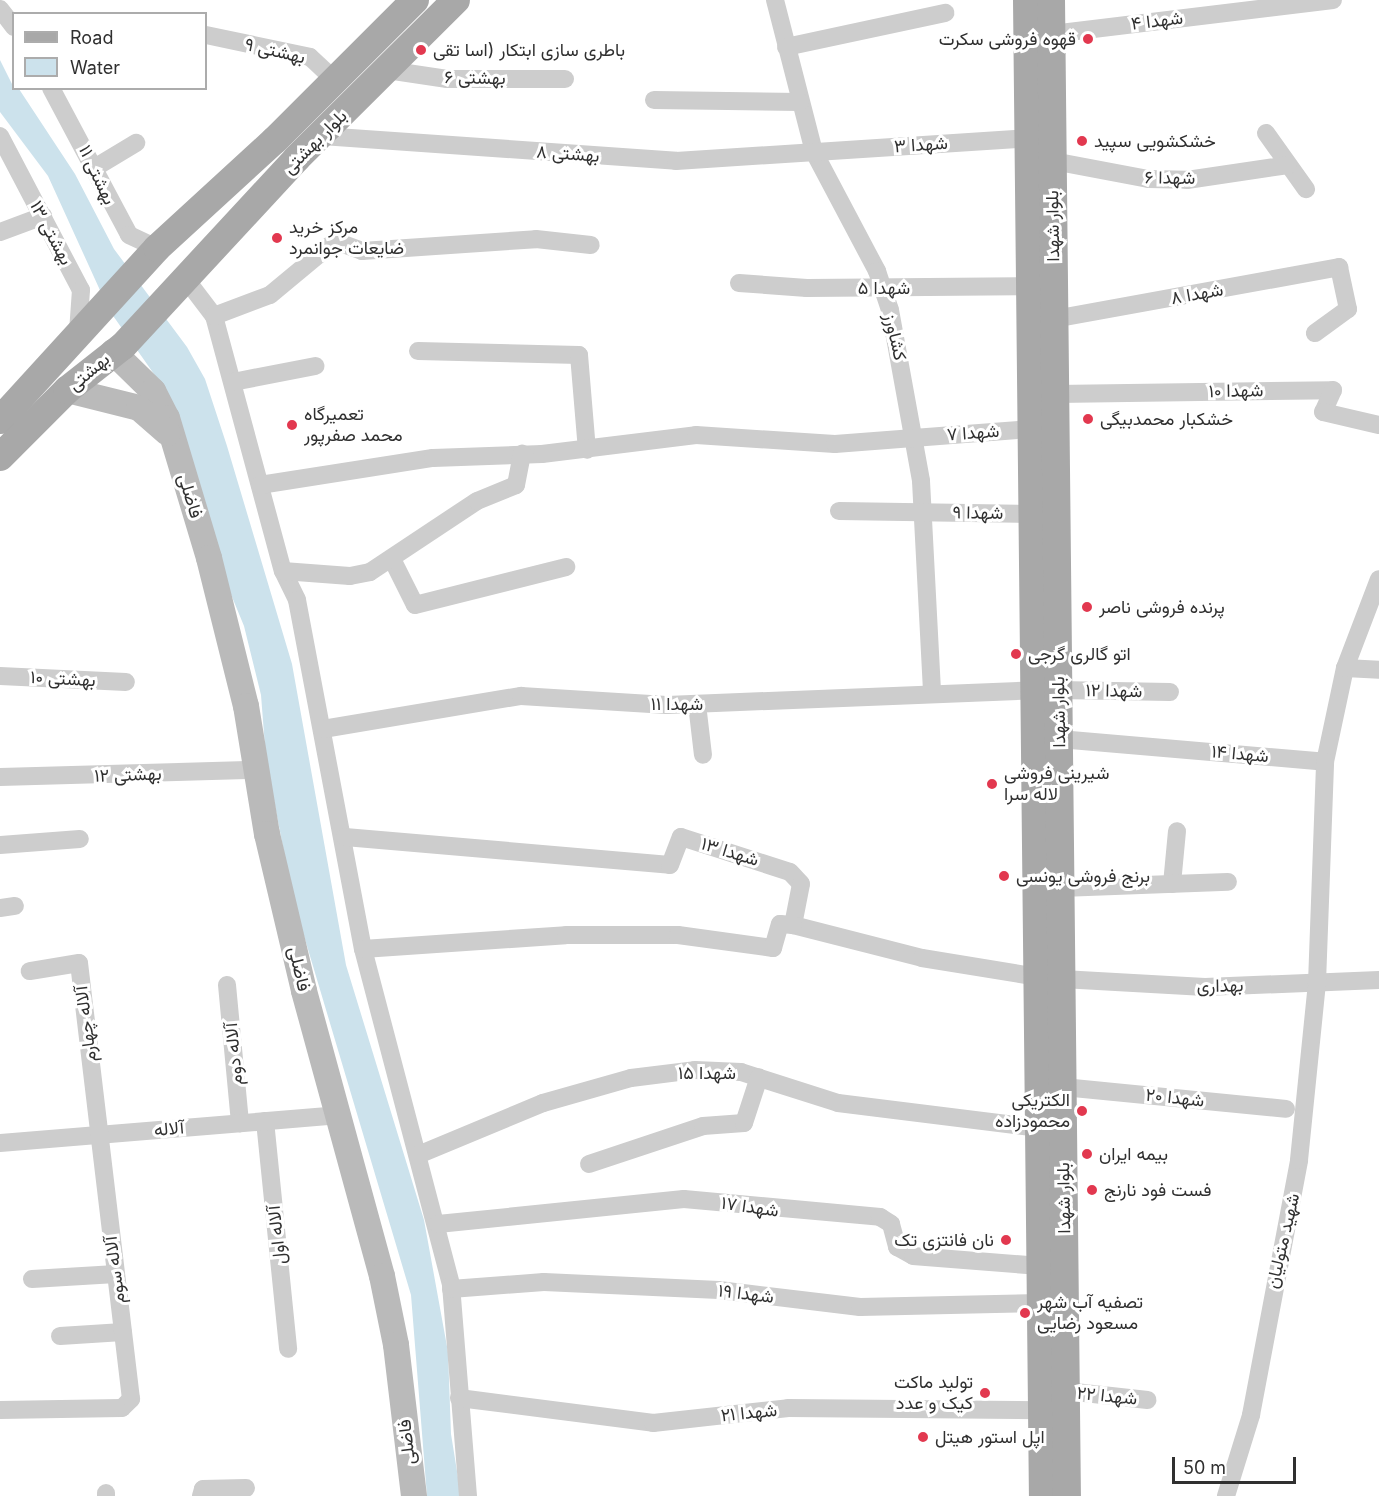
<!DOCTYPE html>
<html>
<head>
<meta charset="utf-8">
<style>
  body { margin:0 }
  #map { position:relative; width:1379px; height:1496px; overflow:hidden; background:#fff; font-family:Inter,Vazirmatn,sans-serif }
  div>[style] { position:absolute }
  .water>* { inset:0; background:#cce2ec }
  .street>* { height:18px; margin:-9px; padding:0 9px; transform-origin:9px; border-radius:9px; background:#cdcdcd }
  .secondary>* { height:26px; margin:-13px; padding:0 13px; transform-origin:13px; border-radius:13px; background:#bababa }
  .primary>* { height:28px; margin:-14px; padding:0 14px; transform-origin:14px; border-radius:14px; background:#a8a8a8 }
  .dots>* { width:16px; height:16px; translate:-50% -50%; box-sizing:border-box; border:3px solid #fff; border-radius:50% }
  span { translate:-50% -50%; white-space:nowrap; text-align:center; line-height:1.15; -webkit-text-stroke:6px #fff; paint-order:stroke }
  .street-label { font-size:18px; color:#303030 }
  .poi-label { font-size:18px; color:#303030 }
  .right { translate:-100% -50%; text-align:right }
  .left { translate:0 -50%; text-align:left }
  .legend { position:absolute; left:12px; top:12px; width:195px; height:78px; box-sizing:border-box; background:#fff; border:2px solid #acacac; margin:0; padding:8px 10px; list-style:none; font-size:18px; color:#303030 }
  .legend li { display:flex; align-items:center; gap:12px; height:30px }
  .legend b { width:30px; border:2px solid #acacac }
  .scale { position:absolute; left:1172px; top:1457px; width:124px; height:27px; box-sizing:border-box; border:3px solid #303030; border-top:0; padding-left:8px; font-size:18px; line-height:21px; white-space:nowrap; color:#303030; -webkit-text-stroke:4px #fff; paint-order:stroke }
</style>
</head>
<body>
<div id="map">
  <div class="water">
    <i style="clip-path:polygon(0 60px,14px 88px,19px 89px,75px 174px,114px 249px,187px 347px,205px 379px,227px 446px,292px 664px,346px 965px,424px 1220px,448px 1352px,451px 1434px,461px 1496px,427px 1496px,411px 1295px,293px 899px,266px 759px,261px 695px,244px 626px,216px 558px,161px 384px,109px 310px,48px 176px,0 112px)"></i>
  </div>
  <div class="street">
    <i style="left:775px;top:0;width:157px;rotate:75.6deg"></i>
    <i style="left:814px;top:152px;width:135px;rotate:62.1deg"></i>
    <i style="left:877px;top:271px;width:41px;rotate:71.6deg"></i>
    <i style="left:890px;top:310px;width:174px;rotate:79.7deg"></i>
    <i style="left:921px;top:481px;width:213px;rotate:87deg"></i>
    <i style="left:0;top:9px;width:23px;rotate:52deg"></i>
    <i style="left:1052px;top:34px;width:283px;rotate:-6.9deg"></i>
    <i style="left:206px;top:35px;width:106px;rotate:11.9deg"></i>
    <i style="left:310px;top:57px;width:35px;rotate:43deg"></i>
    <i style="left:786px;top:47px;width:163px;rotate:-12.1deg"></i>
    <i style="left:387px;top:70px;width:61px;rotate:8.5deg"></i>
    <i style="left:447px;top:79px;width:118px"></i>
    <i style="left:51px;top:88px;width:166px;rotate:62deg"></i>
    <i style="left:129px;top:235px;width:31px;rotate:25deg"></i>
    <i style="left:654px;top:100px;width:146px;rotate:0.8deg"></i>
    <i style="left:1266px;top:133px;width:69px;rotate:54.5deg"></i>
    <i style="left:0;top:136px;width:174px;rotate:62.3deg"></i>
    <i style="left:81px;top:290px;width:42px;rotate:94.1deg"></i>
    <i style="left:322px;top:136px;width:355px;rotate:4deg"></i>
    <i style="left:676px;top:161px;width:353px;rotate:-3.7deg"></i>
    <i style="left:1053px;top:161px;width:97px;rotate:10.7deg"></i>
    <i style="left:1148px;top:179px;width:39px;rotate:1deg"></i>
    <i style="left:1187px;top:180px;width:102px;rotate:-8.4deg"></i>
    <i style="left:96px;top:167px;width:47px;rotate:-31deg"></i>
    <i style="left:0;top:232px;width:46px;rotate:-20.4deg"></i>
    <i style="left:185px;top:278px;width:48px;rotate:52.7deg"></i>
    <i style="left:214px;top:316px;width:264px;rotate:74.9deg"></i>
    <i style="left:283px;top:571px;width:32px;rotate:64deg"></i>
    <i style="left:297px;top:600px;width:355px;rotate:79.3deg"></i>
    <i style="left:363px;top:949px;width:347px;rotate:75.3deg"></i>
    <i style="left:451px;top:1285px;width:212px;rotate:85.4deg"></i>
    <i style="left:739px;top:283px;width:68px;rotate:4.2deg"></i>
    <i style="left:807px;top:288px;width:223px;rotate:-0.5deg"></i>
    <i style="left:214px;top:316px;width:60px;rotate:-20.6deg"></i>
    <i style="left:270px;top:295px;width:85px;rotate:-39.7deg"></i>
    <i style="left:335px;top:241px;width:29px;rotate:20deg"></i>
    <i style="left:362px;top:251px;width:174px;rotate:-3.9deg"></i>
    <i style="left:536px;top:239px;width:55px;rotate:6.2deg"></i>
    <i style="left:1054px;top:319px;width:290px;rotate:-10.3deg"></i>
    <i style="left:1339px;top:267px;width:43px;rotate:77.9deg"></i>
    <i style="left:1348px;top:309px;width:41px;rotate:144deg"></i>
    <i style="left:418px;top:351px;width:161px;rotate:1.4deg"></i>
    <i style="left:579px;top:355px;width:95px;rotate:85.2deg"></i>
    <i style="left:233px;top:382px;width:84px;rotate:-11deg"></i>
    <i style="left:1056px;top:394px;width:277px;rotate:-0.8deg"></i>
    <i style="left:1333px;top:390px;width:24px;rotate:114deg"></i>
    <i style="left:1323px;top:412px;width:57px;rotate:13.1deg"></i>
    <i style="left:260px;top:485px;width:175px;rotate:-8.9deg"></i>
    <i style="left:433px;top:458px;width:109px;rotate:-2.1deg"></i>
    <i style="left:542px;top:454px;width:155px;rotate:-7deg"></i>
    <i style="left:696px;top:435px;width:139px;rotate:3.7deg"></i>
    <i style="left:835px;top:444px;width:197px;rotate:-4.4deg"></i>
    <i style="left:839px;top:511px;width:193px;rotate:0.9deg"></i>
    <i style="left:392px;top:559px;width:51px;rotate:63.4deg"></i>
    <i style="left:415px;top:605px;width:156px;rotate:-14.1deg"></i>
    <i style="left:283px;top:571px;width:67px;rotate:4.3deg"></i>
    <i style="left:350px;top:576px;width:20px;rotate:-11deg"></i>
    <i style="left:370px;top:572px;width:128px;rotate:-33.6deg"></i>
    <i style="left:477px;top:501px;width:42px;rotate:-22.3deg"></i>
    <i style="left:516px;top:485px;width:32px;rotate:-79deg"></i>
    <i style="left:1345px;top:668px;width:34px;rotate:3deg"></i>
    <i style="left:0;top:676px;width:126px;rotate:2.7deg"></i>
    <i style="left:1058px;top:690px;width:112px;rotate:1deg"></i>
    <i style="left:697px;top:704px;width:51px;rotate:83.3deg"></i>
    <i style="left:323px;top:729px;width:201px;rotate:-9.5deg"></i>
    <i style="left:521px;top:696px;width:146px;rotate:3.5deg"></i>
    <i style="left:667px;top:705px;width:367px;rotate:-2.3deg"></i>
    <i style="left:1059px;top:739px;width:267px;rotate:4.9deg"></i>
    <i style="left:1325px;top:762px;width:96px;rotate:-78deg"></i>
    <i style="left:1345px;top:668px;width:95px;rotate:-69.1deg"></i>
    <i style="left:0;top:777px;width:256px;rotate:-1.6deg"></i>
    <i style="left:345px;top:837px;width:326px;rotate:4.9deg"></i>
    <i style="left:670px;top:865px;width:30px;rotate:-69deg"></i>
    <i style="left:681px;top:837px;width:114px;rotate:17.8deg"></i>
    <i style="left:790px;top:872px;width:16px;rotate:47deg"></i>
    <i style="left:801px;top:884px;width:42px;rotate:101deg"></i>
    <i style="left:793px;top:925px;width:133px;rotate:14.3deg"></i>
    <i style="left:922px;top:958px;width:118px;rotate:9.3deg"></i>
    <i style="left:0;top:845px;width:80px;rotate:-4.3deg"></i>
    <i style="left:1172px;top:884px;width:53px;rotate:-84.6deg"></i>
    <i style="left:1061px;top:888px;width:167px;rotate:-2.1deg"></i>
    <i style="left:0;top:908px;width:15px;rotate:-8deg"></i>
    <i style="left:363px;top:949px;width:203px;rotate:-3.9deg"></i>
    <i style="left:566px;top:935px;width:112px"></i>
    <i style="left:678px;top:935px;width:96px;rotate:7.8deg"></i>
    <i style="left:773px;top:948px;width:25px;rotate:-74deg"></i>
    <i style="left:780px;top:924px;width:13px;rotate:4deg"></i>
    <i style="left:1062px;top:979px;width:143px;rotate:3.2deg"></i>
    <i style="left:1205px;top:987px;width:174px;rotate:-2.3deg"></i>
    <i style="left:227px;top:985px;width:139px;rotate:84.6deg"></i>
    <i style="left:1063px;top:1087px;width:224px;rotate:5.6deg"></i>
    <i style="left:265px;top:1121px;width:229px;rotate:84.2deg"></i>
    <i style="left:0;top:1143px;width:338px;rotate:-4.7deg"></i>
    <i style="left:418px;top:1155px;width:135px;rotate:-22.6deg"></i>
    <i style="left:543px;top:1103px;width:91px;rotate:-15.9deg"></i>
    <i style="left:631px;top:1078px;width:64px;rotate:-7.1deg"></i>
    <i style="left:695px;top:1070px;width:46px;rotate:2.5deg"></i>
    <i style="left:741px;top:1072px;width:102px;rotate:17.7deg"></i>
    <i style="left:838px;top:1103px;width:203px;rotate:7.1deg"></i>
    <i style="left:589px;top:1164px;width:120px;rotate:-18.4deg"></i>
    <i style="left:703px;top:1126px;width:41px;rotate:-4.2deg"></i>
    <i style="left:744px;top:1123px;width:48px;rotate:-71.9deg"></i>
    <i style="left:438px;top:1224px;width:247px;rotate:-5.8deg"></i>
    <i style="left:684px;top:1199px;width:197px;rotate:5.2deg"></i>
    <i style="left:880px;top:1217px;width:13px;rotate:32deg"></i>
    <i style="left:891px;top:1224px;width:24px;rotate:75deg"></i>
    <i style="left:897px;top:1247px;width:18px;rotate:29deg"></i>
    <i style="left:913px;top:1256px;width:128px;rotate:4.5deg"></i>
    <i style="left:32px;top:1279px;width:84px;rotate:-3.4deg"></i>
    <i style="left:451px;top:1289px;width:93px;rotate:-4.3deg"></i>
    <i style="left:544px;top:1282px;width:175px;rotate:2.6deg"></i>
    <i style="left:719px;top:1290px;width:142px;rotate:6.9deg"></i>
    <i style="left:860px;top:1307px;width:181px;rotate:-1.3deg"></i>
    <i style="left:60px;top:1336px;width:63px;rotate:-3.6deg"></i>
    <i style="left:1066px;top:1391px;width:82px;rotate:6.3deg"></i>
    <i style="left:459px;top:1398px;width:196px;rotate:7.3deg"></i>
    <i style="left:653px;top:1423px;width:136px;rotate:-6.3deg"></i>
    <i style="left:788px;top:1408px;width:254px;rotate:0.5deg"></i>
    <i style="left:0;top:1410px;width:122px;rotate:-0.9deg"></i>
    <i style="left:122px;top:1408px;width:13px;rotate:-45deg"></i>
    <i style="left:131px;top:1399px;width:439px;rotate:-96.8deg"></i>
    <i style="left:79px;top:963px;width:50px;rotate:170.7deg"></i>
    <i style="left:106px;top:1493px;width:3px;rotate:90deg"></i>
    <i style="left:201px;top:1496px;width:7px;rotate:-74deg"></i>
    <i style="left:203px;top:1489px;width:43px;rotate:-1.3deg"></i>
    <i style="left:1226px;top:1496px;width:85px;rotate:-72.8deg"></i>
    <i style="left:1251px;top:1415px;width:259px;rotate:-79.3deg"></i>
    <i style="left:1299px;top:1160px;width:178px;rotate:-84.2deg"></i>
    <i style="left:1317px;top:983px;width:221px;rotate:-87.9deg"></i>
  </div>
  <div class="secondary">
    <i style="left:113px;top:352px;width:56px;rotate:44.3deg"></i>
    <i style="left:153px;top:391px;width:30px;rotate:63deg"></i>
    <i style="left:167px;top:418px;width:146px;rotate:73.3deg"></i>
    <i style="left:209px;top:558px;width:153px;rotate:76deg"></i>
    <i style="left:246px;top:706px;width:130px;rotate:80.7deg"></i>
    <i style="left:267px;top:834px;width:161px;rotate:76.7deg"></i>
    <i style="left:304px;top:991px;width:295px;rotate:74.7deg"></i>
    <i style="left:382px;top:1276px;width:70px;rotate:78.5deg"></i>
    <i style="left:396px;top:1345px;width:152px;rotate:83.2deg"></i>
    <i style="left:67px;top:390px;width:74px;rotate:14deg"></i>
    <i style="left:139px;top:408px;width:38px;rotate:41deg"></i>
  </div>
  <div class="primary">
    <i style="left:1027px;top:0;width:1496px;rotate:89.39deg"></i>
    <i style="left:1051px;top:0;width:1496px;rotate:89.39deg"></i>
    <i style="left:0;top:420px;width:233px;rotate:-47.6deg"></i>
    <i style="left:157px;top:248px;width:160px;rotate:-42.5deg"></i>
    <i style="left:275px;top:140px;width:198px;rotate:-45deg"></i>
    <i style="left:0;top:457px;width:95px;rotate:-45deg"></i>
    <i style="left:67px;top:390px;width:71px;rotate:-38.2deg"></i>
    <i style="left:123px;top:346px;width:256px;rotate:-47.2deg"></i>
    <i style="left:297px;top:158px;width:224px;rotate:-44.8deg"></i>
  </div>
  <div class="dots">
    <i style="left:1088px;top:39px;background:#e2384f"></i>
    <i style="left:421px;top:50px;background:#e2384f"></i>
    <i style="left:1082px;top:141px;background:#e2384f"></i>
    <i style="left:277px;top:238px;background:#e2384f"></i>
    <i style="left:1088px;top:419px;background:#e2384f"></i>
    <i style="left:292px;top:425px;background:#e2384f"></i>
    <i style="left:1087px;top:607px;background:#e2384f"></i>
    <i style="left:1016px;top:654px;background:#e2384f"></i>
    <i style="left:992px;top:784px;background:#e2384f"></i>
    <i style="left:1004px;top:876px;background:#e2384f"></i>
    <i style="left:1082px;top:1111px;background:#e2384f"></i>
    <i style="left:1087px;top:1154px;background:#e2384f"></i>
    <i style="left:1092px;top:1190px;background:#e2384f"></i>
    <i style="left:1006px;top:1240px;background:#e2384f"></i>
    <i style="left:1025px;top:1313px;background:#e2384f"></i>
    <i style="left:985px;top:1393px;background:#e2384f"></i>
    <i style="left:923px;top:1437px;background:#e2384f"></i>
  </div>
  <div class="street-label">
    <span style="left:1157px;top:21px;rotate:-7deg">شهدا ۴</span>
    <span style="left:275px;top:51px;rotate:13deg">بهشتی ۹</span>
    <span style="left:475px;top:78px;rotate:1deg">بهشتی ۶</span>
    <span style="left:315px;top:142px;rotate:-45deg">بلوار بهشتی</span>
    <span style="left:921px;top:145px;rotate:-4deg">شهدا ۳</span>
    <span style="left:568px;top:154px;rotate:4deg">بهشتی ۸</span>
    <span style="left:97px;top:175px;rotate:65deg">بهشتی ۱۱</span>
    <span style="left:1170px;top:178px;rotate:1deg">شهدا ۶</span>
    <span style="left:1053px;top:226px;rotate:-91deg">بلوار شهدا</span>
    <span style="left:51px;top:233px;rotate:62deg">بهشتی ۱۳</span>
    <span style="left:884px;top:288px">شهدا ۵</span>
    <span style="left:1197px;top:294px;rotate:-10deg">شهدا ۸</span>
    <span style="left:895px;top:337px;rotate:77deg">کشاورز</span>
    <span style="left:89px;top:372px;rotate:-40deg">بهشتی</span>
    <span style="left:1236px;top:391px;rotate:-1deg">شهدا ۱۰</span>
    <span style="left:973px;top:433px;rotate:-4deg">شهدا ۷</span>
    <span style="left:190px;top:496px;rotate:73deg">فاضلی</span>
    <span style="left:978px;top:513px;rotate:1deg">شهدا ۹</span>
    <span style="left:63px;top:679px;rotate:3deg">بهشتی ۱۰</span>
    <span style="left:1114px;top:691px;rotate:1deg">شهدا ۱۲</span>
    <span style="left:677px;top:704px">شهدا ۱۱</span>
    <span style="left:1059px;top:712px;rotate:-91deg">بلوار شهدا</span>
    <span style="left:1240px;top:754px;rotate:5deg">شهدا ۱۴</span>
    <span style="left:128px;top:775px;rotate:-2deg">بهشتی ۱۲</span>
    <span style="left:730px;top:852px;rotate:17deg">شهدا ۱۳</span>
    <span style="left:299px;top:969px;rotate:77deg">فاضلی</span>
    <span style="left:1220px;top:986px;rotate:-1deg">بهداری</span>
    <span style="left:86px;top:1024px;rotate:-97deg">آلاله چهارم</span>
    <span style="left:234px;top:1054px;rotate:-95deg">آلاله دوم</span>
    <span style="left:707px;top:1073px">شهدا ۱۵</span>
    <span style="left:1175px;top:1098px;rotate:6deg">شهدا ۲۰</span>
    <span style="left:169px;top:1129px;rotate:-5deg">آلاله</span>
    <span style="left:1064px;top:1198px;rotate:-91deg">بلوار شهدا</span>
    <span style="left:750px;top:1207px;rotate:8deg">شهدا ۱۷</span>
    <span style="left:277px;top:1235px;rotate:-96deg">آلاله اول</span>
    <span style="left:1283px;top:1241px;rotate:-77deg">شهید متولیان</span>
    <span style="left:115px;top:1270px;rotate:-97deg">آلاله سوم</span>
    <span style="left:746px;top:1294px;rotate:7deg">شهدا ۱۹</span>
    <span style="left:1107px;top:1396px;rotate:6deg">شهدا ۲۲</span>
    <span style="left:749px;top:1413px;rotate:-6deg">شهدا ۲۱</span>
    <span style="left:407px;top:1442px;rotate:-96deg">فاضلی</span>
  </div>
  <div class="poi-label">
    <span class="right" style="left:1076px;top:39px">قهوه فروشی سکرت</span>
    <span class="left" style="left:433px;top:50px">باطری سازی ابتکار (اسا تقی</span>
    <span class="left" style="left:1094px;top:141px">خشکشویی سپید</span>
    <span class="left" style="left:289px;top:238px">مرکز خرید<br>ضایعات جوانمرد</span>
    <span class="left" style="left:304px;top:425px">تعمیرگاه<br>محمد صفرپور</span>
    <span class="left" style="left:1100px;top:419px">خشکبار محمدبیگی</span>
    <span class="left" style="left:1099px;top:607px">پرنده فروشی ناصر</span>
    <span class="left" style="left:1028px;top:654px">اتو گالری گرجی</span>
    <span class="left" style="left:1004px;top:784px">شیرینی فروشی<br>لاله سرا</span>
    <span class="left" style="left:1016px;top:876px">برنج فروشی یونسی</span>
    <span class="right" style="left:1070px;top:1111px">الکتریکی<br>محمودزاده</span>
    <span class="left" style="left:1099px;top:1154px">بیمه ایران</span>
    <span class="left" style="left:1104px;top:1190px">فست فود نارنج</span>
    <span class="right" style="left:994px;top:1240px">نان فانتزی تک</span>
    <span class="left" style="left:1037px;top:1313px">تصفیه آب شهر<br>مسعود رضایی</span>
    <span class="right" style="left:973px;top:1393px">تولید ماکت<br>کیک و عدد</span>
    <span class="left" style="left:935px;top:1437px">اپل استور هیتل</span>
  </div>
  <ul class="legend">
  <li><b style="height:8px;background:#a8a8a8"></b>Road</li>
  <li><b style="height:16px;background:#cce2ec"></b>Water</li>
  </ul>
  <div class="scale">50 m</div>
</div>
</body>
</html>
